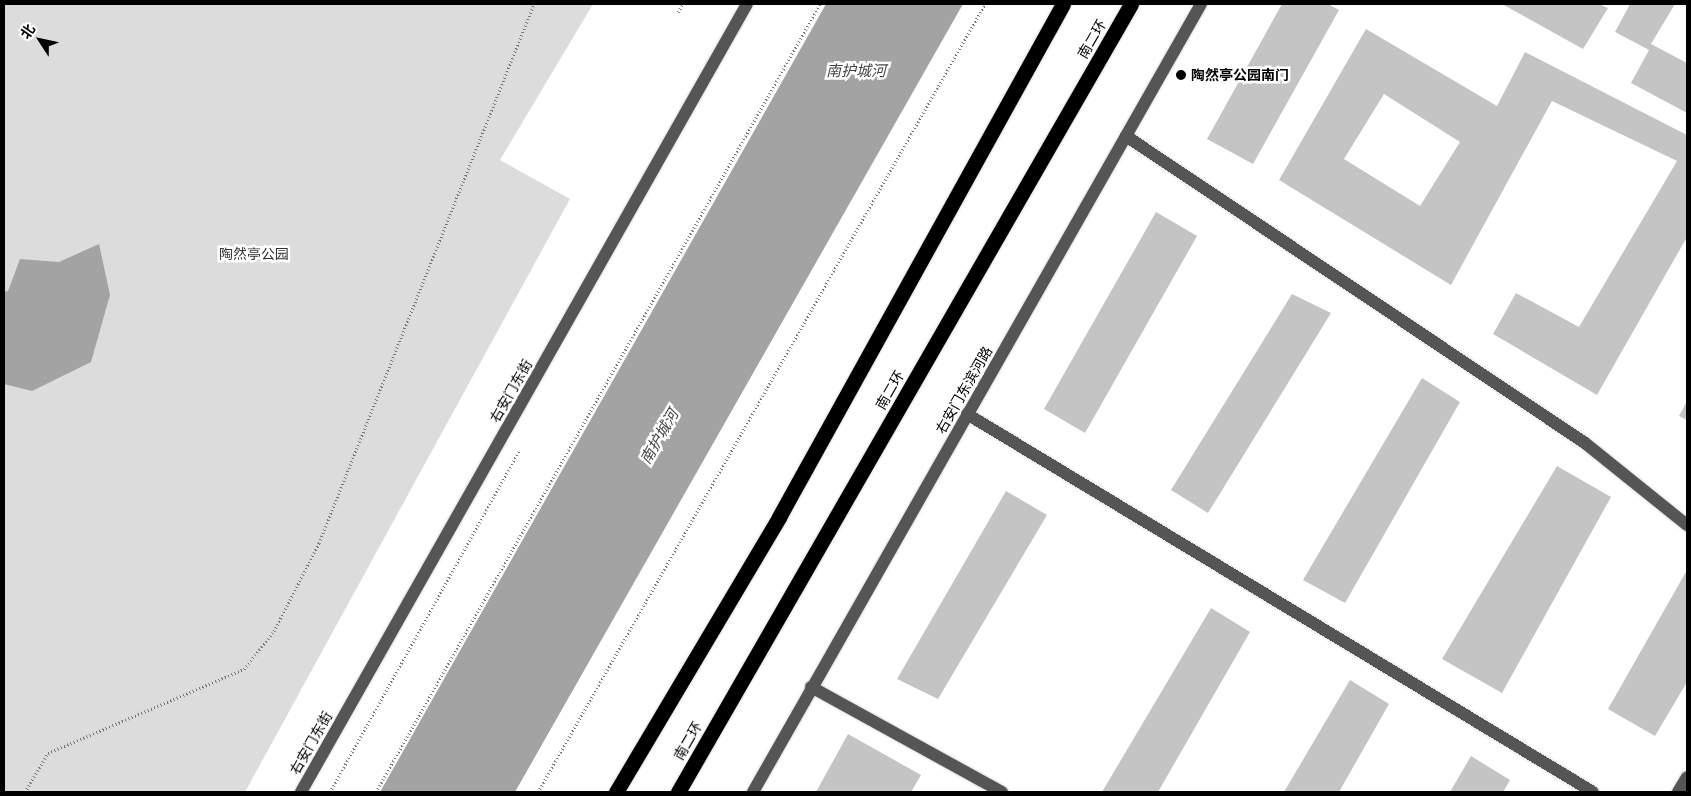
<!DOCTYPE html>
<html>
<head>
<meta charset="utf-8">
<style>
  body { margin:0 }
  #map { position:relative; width:1691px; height:796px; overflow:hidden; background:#fff; font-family:"DejaVu Sans","Noto Sans SC",sans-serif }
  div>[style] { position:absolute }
  .green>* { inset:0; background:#dcdcdc }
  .water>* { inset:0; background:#a3a3a3 }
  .building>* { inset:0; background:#c4c4c4 }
  .path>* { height:3px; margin-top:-1.5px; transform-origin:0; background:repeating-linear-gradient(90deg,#777 0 1px,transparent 0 3.5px) }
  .roads { filter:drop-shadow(0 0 1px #dbdbdb) drop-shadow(0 0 1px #dbdbdb) }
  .minor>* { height:12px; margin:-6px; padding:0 6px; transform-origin:6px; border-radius:6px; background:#555 }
  .highway>* { height:15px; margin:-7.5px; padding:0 7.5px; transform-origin:7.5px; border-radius:7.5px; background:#000 }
  .dots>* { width:14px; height:14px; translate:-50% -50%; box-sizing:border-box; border:2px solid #fff; border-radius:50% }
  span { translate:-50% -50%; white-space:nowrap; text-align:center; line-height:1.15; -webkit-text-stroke:5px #fff; paint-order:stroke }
  .street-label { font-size:14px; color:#000 }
  .poi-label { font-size:14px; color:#000; font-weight:700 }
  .left { translate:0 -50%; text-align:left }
  .park-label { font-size:14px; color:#333 }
  .water-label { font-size:15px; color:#444; font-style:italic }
  .frame { position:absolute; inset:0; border:5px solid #000; pointer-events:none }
  .north { position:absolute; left:15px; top:15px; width:50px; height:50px; -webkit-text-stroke:4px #fff; paint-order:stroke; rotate:305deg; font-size:14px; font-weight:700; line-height:20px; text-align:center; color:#000 }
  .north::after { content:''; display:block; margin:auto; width:18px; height:22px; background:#000; clip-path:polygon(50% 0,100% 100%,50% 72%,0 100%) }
</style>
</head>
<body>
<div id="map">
  <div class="green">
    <i style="clip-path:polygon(4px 4px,593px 4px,500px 160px,570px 199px,245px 792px,4px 792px)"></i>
  </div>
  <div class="water">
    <i style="clip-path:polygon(826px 4px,963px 4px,515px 792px,380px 792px)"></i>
    <i style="clip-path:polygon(99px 244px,110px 295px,91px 362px,32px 391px,4px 384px,4px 292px,8px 291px,20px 259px,59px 262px)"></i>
  </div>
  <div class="building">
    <i style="clip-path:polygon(1282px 4px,1328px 4px,1339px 10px,1253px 164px,1207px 139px)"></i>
    <i style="clip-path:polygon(1502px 4px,1599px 4px,1608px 8px,1583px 49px)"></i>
    <i style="clip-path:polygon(1630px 4px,1675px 4px,1651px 44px,1687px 63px,1687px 113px,1631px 83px,1649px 50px,1615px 32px)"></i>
    <i style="clip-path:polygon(evenodd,1366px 29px,1497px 106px,1525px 52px,1687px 135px,1687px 237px,1597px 395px,1493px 334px,1516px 293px,1579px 327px,1677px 161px,1552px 101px,1451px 285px,1279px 180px,1366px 29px,1384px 94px,1460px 142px,1420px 206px,1344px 159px,1384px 94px)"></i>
    <i style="clip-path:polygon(1156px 212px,1197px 236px,1085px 433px,1044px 409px)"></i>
    <i style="clip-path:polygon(1292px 294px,1331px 313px,1208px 513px,1171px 490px)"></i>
    <i style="clip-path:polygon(1422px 378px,1460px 402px,1345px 603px,1303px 580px)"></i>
    <i style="clip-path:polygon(1687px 401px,1687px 420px,1679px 416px)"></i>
    <i style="clip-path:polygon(1557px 466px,1611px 497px,1502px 693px,1442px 659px)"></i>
    <i style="clip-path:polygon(1006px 491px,1047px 515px,938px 699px,897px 679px)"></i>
    <i style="clip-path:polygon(1687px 570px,1687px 682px,1655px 736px,1608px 709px)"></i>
    <i style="clip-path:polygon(1211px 608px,1250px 632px,1158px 792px,1102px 792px)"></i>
    <i style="clip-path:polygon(1350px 680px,1389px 704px,1339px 792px,1284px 792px)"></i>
    <i style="clip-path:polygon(848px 734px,921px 775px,911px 792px,816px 792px)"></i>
    <i style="clip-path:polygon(1471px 756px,1510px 780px,1503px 792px,1450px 792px)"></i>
  </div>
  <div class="path">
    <i style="left:678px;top:12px;width:9px;rotate:-58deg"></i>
    <i style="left:25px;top:792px;width:45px;rotate:-59.5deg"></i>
    <i style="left:48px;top:753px;width:213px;rotate:-23.2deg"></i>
    <i style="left:244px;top:669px;width:48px;rotate:-51.7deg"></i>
    <i style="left:274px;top:631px;width:99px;rotate:-62.9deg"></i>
    <i style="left:319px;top:543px;width:580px;rotate:-68.25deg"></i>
    <i style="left:330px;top:792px;width:392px;rotate:-61deg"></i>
    <i style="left:376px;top:792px;width:904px;rotate:-60.6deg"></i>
    <i style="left:538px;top:792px;width:906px;rotate:-60.44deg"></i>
  </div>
  <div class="roads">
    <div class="minor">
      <i style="left:1126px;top:136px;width:552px;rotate:33.78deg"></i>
      <i style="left:1585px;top:443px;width:131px;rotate:38.8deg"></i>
      <i style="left:967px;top:414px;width:731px;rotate:31.13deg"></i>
      <i style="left:811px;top:687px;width:218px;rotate:28.8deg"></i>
      <i style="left:301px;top:792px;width:905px;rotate:-60.49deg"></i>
      <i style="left:753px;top:792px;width:906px;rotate:-60.38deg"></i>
      <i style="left:1678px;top:792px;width:17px;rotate:-59deg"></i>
    </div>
    <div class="highway">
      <i style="left:616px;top:792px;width:320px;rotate:-59.3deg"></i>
      <i style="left:779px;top:517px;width:586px;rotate:-61.03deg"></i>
      <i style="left:678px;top:792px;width:909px;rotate:-60.11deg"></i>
    </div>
  </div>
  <div class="dots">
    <i style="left:1181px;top:75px;background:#000"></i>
  </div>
  <div class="street-label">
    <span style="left:1092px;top:39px;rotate:-60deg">南二环</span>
    <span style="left:890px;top:390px;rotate:-60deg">南二环</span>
    <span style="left:964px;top:390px;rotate:-60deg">右安门东滨河路</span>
    <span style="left:511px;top:391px;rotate:-60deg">右安门东街</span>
    <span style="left:688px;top:741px;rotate:-60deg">南二环</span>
    <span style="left:311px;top:743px;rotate:-60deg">右安门东街</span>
  </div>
  <div class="poi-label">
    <span class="left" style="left:1191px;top:75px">陶然亭公园南门</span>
  </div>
  <div class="park-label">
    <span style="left:254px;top:254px">陶然亭公园</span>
  </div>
  <div class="water-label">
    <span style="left:856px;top:72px">南护城河</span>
    <span style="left:660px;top:437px;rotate:-60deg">南护城河</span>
  </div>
  <div class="frame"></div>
  <div class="north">北</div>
</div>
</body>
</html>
